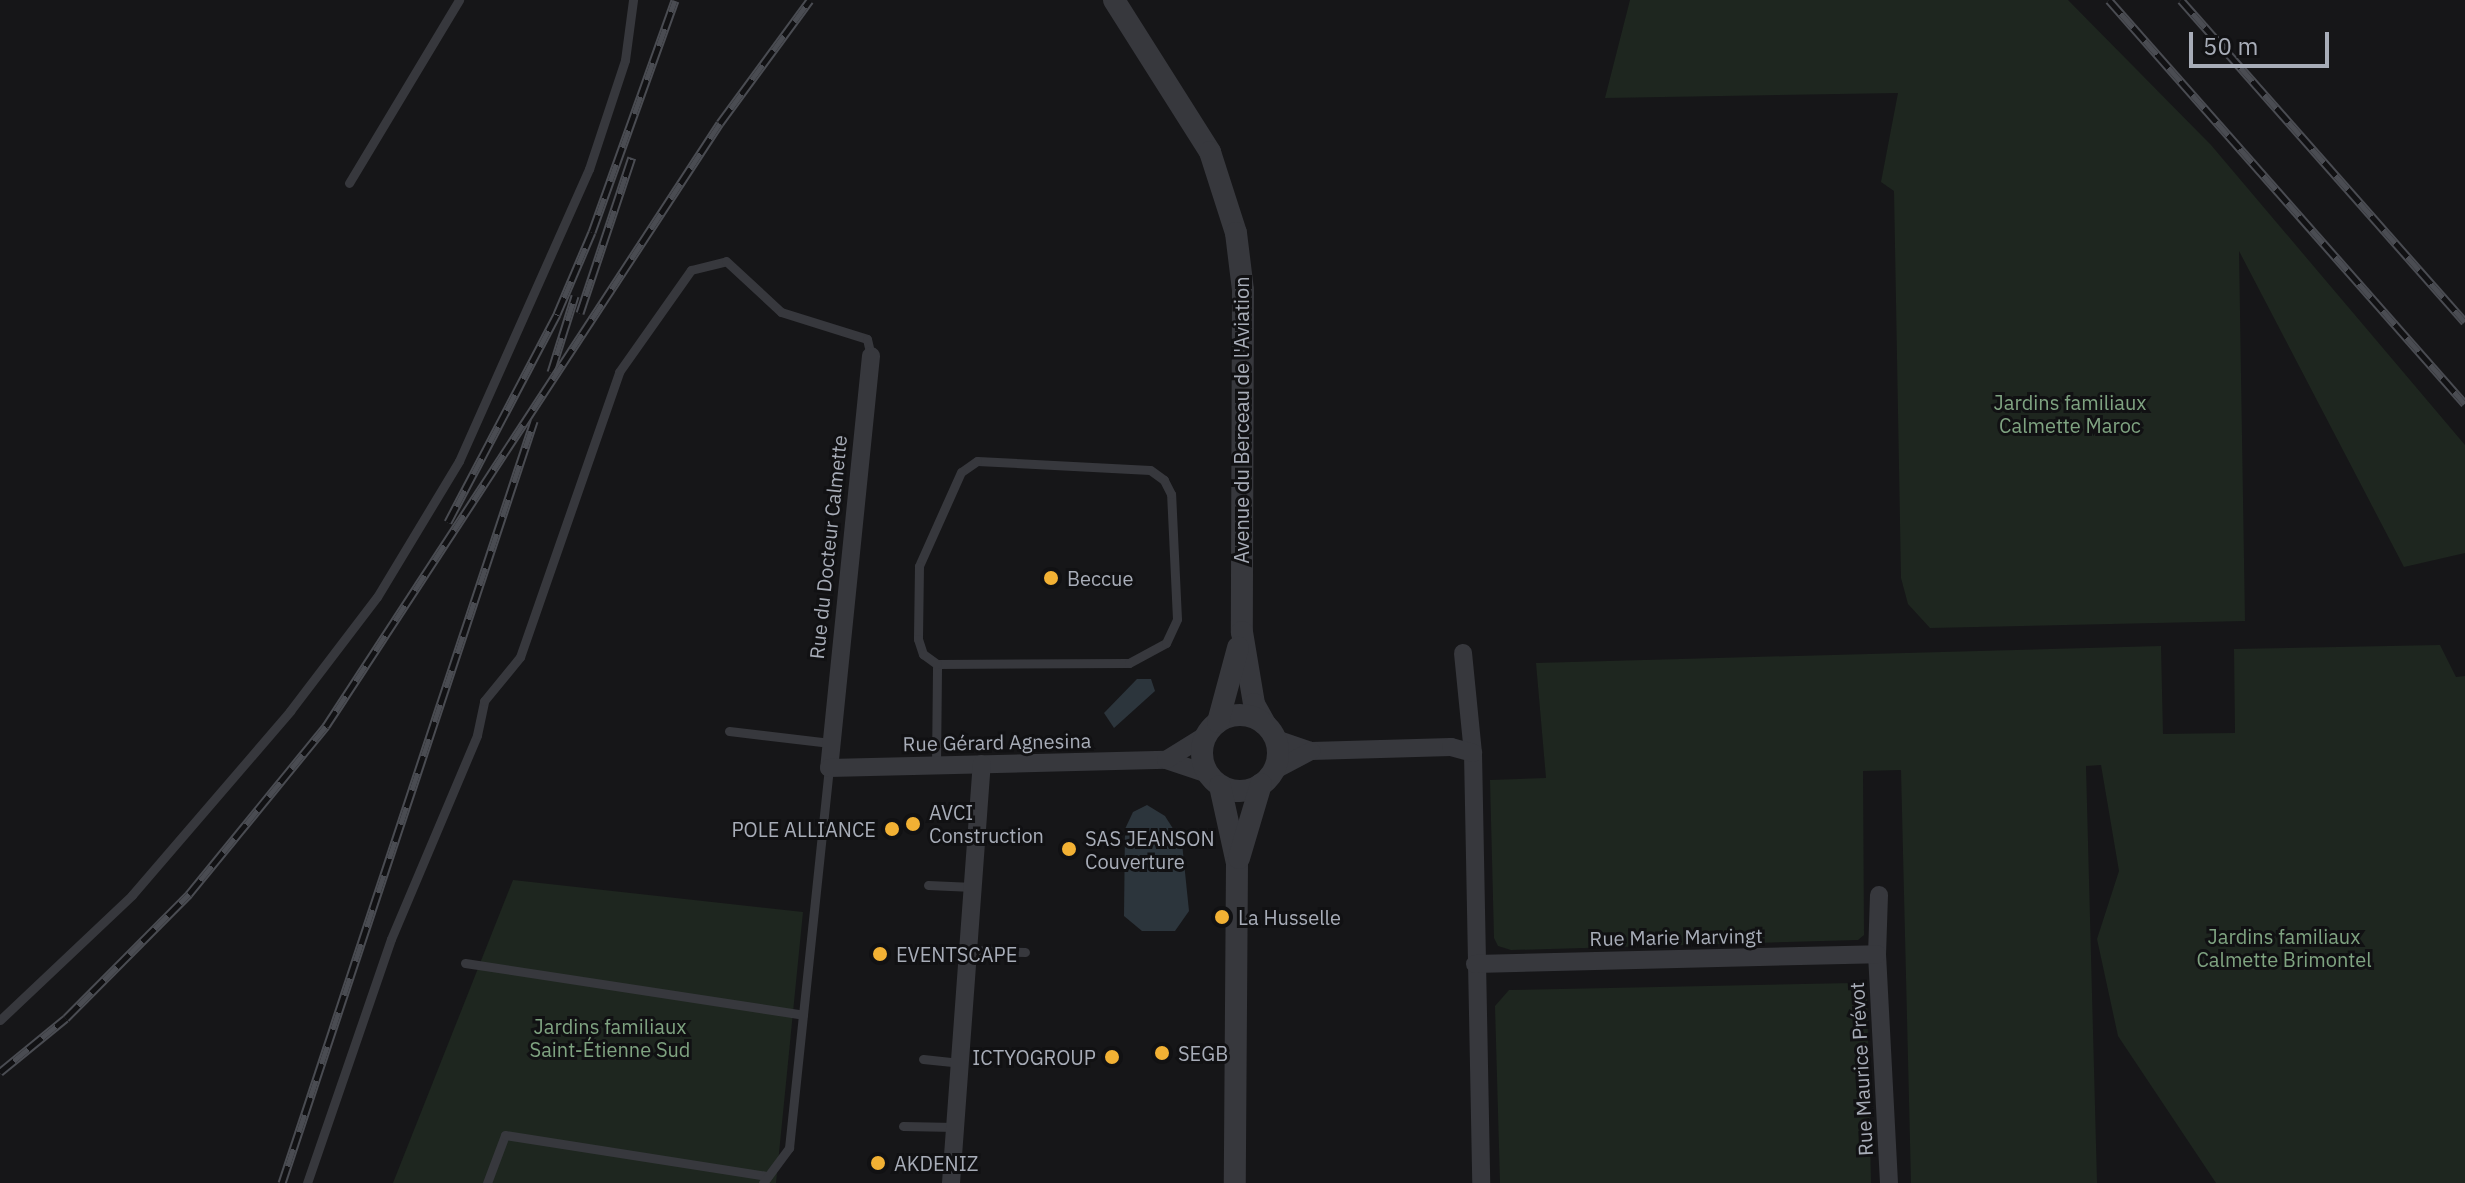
<!DOCTYPE html>
<html>
<head>
<meta charset="utf-8">
<style>
  body { margin:0 }
  #map { position:relative; width:2465px; height:1183px; overflow:hidden; background:#161618; font-family:"IBM Plex Sans",sans-serif }
  div>[style] { position:absolute }
  .green>* { inset:0; background:#1e261f }
  .water>* { inset:0; background:#2c353c }
  .service>* { height:9px; margin:-4.5px; padding:0 4.5px; transform-origin:4.5px; border-radius:4.5px; background:#37383d }
  .minor>* { height:18px; margin:-9px; padding:0 9px; transform-origin:9px; border-radius:9px; background:#37383d }
  .tertiary>* { height:22px; margin:-11px; padding:0 11px; transform-origin:11px; border-radius:11px; background:#37383d }
  .tertiary>.ring { margin:-11px; padding:0; box-sizing:content-box; background:none; border:22px solid #37383d; border-radius:50% }
  .rail>* { height:9px; margin-top:-4.5px; transform-origin:0; background:repeating-linear-gradient(90deg,#111113 0 18px,#4a4c52 0 36px); box-sizing:border-box; border-block:2px solid #4a4c52 }
  .dots>* { width:22px; height:22px; translate:-50% -50%; box-sizing:border-box; border:4px solid #111113; border-radius:50% }
  span { translate:-50% -50%; white-space:nowrap; text-align:center; line-height:1.15; -webkit-text-stroke:6px #111113; paint-order:stroke }
  .park-label { font-size:20px; color:#7fa381 }
  .street-label { font-size:20px; color:#a8adb8 }
  .poi-label { font-size:20px; color:#a8adb8 }
  .left { translate:0 -50%; text-align:left }
  .right { translate:-100% -50%; text-align:right }
  .scale { position:absolute; left:2189px; top:32px; width:140px; height:36px; box-sizing:border-box; border:4px solid #a8adb8; border-top:0; padding-left:10px; font-size:24px; line-height:28px; white-space:nowrap; color:#a8adb8; -webkit-text-stroke:6px #111113; paint-order:stroke }
</style>
</head>
<body>
<div id="map">
  <div class="green">
    <i style="clip-path:polygon(1630px 0,2068px 0,2211px 145px,2465px 445px,2465px 553px,2404px 567px,2239px 251px,2245px 621px,1930px 628px,1908px 604px,1901px 578px,1894px 191px,1881px 182px,1898px 93px,1605px 98px)"></i>
    <i style="clip-path:polygon(2440px 645px,2456px 677px,2465px 676px,2465px 1183px,2216px 1183px,2118px 1036px,2097px 939px,2119px 871px,2101px 765px,2086px 766px,2097px 1183px,1911px 1183px,1901px 770px,1863px 771px,1864px 935px,1858px 940px,1511px 950px,1498px 946px,1494px 938px,1490px 780px,1546px 778px,1536px 663px,2161px 646px,2163px 734px,2235px 733px,2234px 649px)"></i>
    <i style="clip-path:polygon(513px 880px,803px 912px,776px 1183px,393px 1183px)"></i>
    <i style="clip-path:polygon(1853px 983px,1867px 994px,1871px 1183px,1500px 1183px,1495px 1006px,1509px 990px)"></i>
  </div>
  <div class="water">
    <i style="clip-path:polygon(1137px 679px,1151px 679px,1155px 691px,1114px 728px,1104px 713px)"></i>
    <i style="clip-path:polygon(1147px 805px,1165px 816px,1182px 843px,1189px 911px,1175px 931px,1142px 931px,1124px 916px,1125px 829px,1133px 812px)"></i>
  </div>
  <div class="service">
    <i style="left:349px;top:183px;width:214px;rotate:-59deg"></i>
    <i style="left:729px;top:731px;width:102px;rotate:6.8deg"></i>
    <i style="left:936px;top:765px;width:101px;rotate:-89.4deg"></i>
    <i style="left:937px;top:664px;width:192px;rotate:-0.3deg"></i>
    <i style="left:1129px;top:663px;width:42px;rotate:-28.4deg"></i>
    <i style="left:1166px;top:643px;width:26px;rotate:-65deg"></i>
    <i style="left:1177px;top:619px;width:125px;rotate:-92.7deg"></i>
    <i style="left:1171px;top:494px;width:16px;rotate:-117deg"></i>
    <i style="left:1164px;top:480px;width:17px;rotate:-144deg"></i>
    <i style="left:1150px;top:470px;width:173px;rotate:-177deg"></i>
    <i style="left:977px;top:461px;width:19px;rotate:145deg"></i>
    <i style="left:961px;top:472px;width:103px;rotate:114.1deg"></i>
    <i style="left:919px;top:566px;width:73px;rotate:90.8deg"></i>
    <i style="left:918px;top:639px;width:16px;rotate:72deg"></i>
    <i style="left:923px;top:654px;width:17px;rotate:36deg"></i>
    <i style="left:928px;top:885px;width:45px;rotate:2.5deg"></i>
    <i style="left:968px;top:950px;width:57px;rotate:2deg"></i>
    <i style="left:465px;top:963px;width:342px;rotate:8.7deg"></i>
    <i style="left:0;top:1020px;width:182px;rotate:-43.4deg"></i>
    <i style="left:132px;top:895px;width:243px;rotate:-49.3deg"></i>
    <i style="left:290px;top:711px;width:143px;rotate:-52.7deg"></i>
    <i style="left:377px;top:597px;width:159px;rotate:-58.9deg"></i>
    <i style="left:459px;top:461px;width:320px;rotate:-66deg"></i>
    <i style="left:589px;top:169px;width:115px;rotate:-71.7deg"></i>
    <i style="left:625px;top:60px;width:61px;rotate:-82.4deg"></i>
    <i style="left:923px;top:1059px;width:37px;rotate:6deg"></i>
    <i style="left:903px;top:1126px;width:52px;rotate:1.1deg"></i>
    <i style="left:307px;top:1183px;width:258px;rotate:-71deg"></i>
    <i style="left:391px;top:939px;width:221px;rotate:-67.1deg"></i>
    <i style="left:477px;top:735px;width:35px;rotate:-78deg"></i>
    <i style="left:484px;top:701px;width:57px;rotate:-50.7deg"></i>
    <i style="left:520px;top:657px;width:302px;rotate:-70.8deg"></i>
    <i style="left:619px;top:372px;width:125px;rotate:-54.8deg"></i>
    <i style="left:691px;top:270px;width:36px;rotate:-14deg"></i>
    <i style="left:726px;top:261px;width:75px;rotate:42.8deg"></i>
    <i style="left:781px;top:312px;width:90px;rotate:17.4deg"></i>
    <i style="left:867px;top:339px;width:17px;rotate:77deg"></i>
    <i style="left:487px;top:1183px;width:51px;rotate:-69.4deg"></i>
    <i style="left:505px;top:1135px;width:266px;rotate:8.9deg"></i>
    <i style="left:763px;top:1183px;width:44px;rotate:-53.4deg"></i>
    <i style="left:789px;top:1148px;width:382px;rotate:-84deg"></i>
  </div>
  <div class="minor">
    <i style="left:871px;top:356px;width:414px;rotate:95.8deg"></i>
    <i style="left:829px;top:768px;width:337px;rotate:-1.4deg"></i>
    <i style="left:1166px;top:760px;width:44px;rotate:18.4deg"></i>
    <i style="left:1463px;top:653px;width:100px;rotate:84.3deg"></i>
    <i style="left:1473px;top:753px;width:430px;rotate:88.9deg"></i>
    <i style="left:1276px;top:739px;width:37px;rotate:19deg"></i>
    <i style="left:1311px;top:751px;width:140px;rotate:-1.6deg"></i>
    <i style="left:1451px;top:747px;width:23px;rotate:15deg"></i>
    <i style="left:1166px;top:760px;width:47px;rotate:-32deg"></i>
    <i style="left:1275px;top:770px;width:41px;rotate:-27.8deg"></i>
    <i style="left:1879px;top:895px;width:59px;rotate:91.9deg"></i>
    <i style="left:1877px;top:954px;width:229px;rotate:87deg"></i>
    <i style="left:1475px;top:964px;width:402px;rotate:-1.4deg"></i>
    <i style="left:951px;top:1183px;width:420px;rotate:-85.8deg"></i>
  </div>
  <div class="tertiary">
    <i style="left:1114px;top:0;width:180px;rotate:57.7deg"></i>
    <i style="left:1210px;top:152px;width:85px;rotate:72.2deg"></i>
    <i style="left:1236px;top:233px;width:57px;rotate:83deg"></i>
    <i style="left:1243px;top:290px;width:342px;rotate:90.2deg"></i>
    <i style="left:1242px;top:632px;width:73px;rotate:80.5deg"></i>
    <i style="left:1254px;top:704px;width:23px;rotate:61deg"></i>
    <i class="ring" style="left:1202px;top:715px;width:54px;height:54px"></i>
    <i style="left:1218px;top:722px;width:77px;rotate:-74.9deg"></i>
    <i style="left:1220px;top:786px;width:79px;rotate:77.6deg"></i>
    <i style="left:1237px;top:863px;width:320px;rotate:90.4deg"></i>
    <i style="left:1239px;top:858px;width:77px;rotate:-73.4deg"></i>
  </div>
  <div class="rail">
    <i style="left:2109px;top:0;width:538px;rotate:48.61deg"></i>
    <i style="left:2181px;top:0;width:429px;rotate:48.6deg"></i>
    <i style="left:580px;top:313px;width:164px;rotate:-71.6deg"></i>
    <i style="left:551px;top:372px;width:80px;rotate:-72.5deg"></i>
    <i style="left:448px;top:522px;width:235px;rotate:-62.3deg"></i>
    <i style="left:557px;top:314px;width:89px;rotate:-66.9deg"></i>
    <i style="left:592px;top:232px;width:246px;rotate:-70.3deg"></i>
    <i style="left:0;top:1072px;width:85px;rotate:-39.3deg"></i>
    <i style="left:66px;top:1018px;width:175px;rotate:-45.2deg"></i>
    <i style="left:189px;top:894px;width:217px;rotate:-50.8deg"></i>
    <i style="left:326px;top:726px;width:720px;rotate:-56.84deg"></i>
    <i style="left:720px;top:123px;width:152px;rotate:-53.8deg"></i>
    <i style="left:282px;top:1183px;width:803px;rotate:-71.7deg"></i>
  </div>
  <div class="dots">
    <i style="left:1051px;top:578px;background:#f2b134"></i>
    <i style="left:913px;top:824px;background:#f2b134"></i>
    <i style="left:892px;top:829px;background:#f2b134"></i>
    <i style="left:1069px;top:849px;background:#f2b134"></i>
    <i style="left:1222px;top:917px;background:#f2b134"></i>
    <i style="left:880px;top:954px;background:#f2b134"></i>
    <i style="left:1162px;top:1053px;background:#f2b134"></i>
    <i style="left:1112px;top:1057px;background:#f2b134"></i>
    <i style="left:878px;top:1163px;background:#f2b134"></i>
  </div>
  <div class="park-label">
    <span style="left:2070px;top:414px">Jardins familiaux<br>Calmette Maroc</span>
    <span style="left:2284px;top:948px">Jardins familiaux<br>Calmette Brimontel</span>
    <span style="left:610px;top:1038px">Jardins familiaux<br>Saint-Étienne Sud</span>
  </div>
  <div class="street-label">
    <span style="left:1241px;top:420px;rotate:-90deg">Avenue du Berceau de l'Aviation</span>
    <span style="left:828px;top:547px;rotate:-84deg">Rue du Docteur Calmette</span>
    <span style="left:997px;top:742px;rotate:-1deg">Rue Gérard Agnesina</span>
    <span style="left:1676px;top:937px;rotate:-1deg">Rue Marie Marvingt</span>
    <span style="left:1861px;top:1069px;rotate:-93deg">Rue Maurice Prévot</span>
  </div>
  <div class="poi-label">
    <span class="left" style="left:1067px;top:578px">Beccue</span>
    <span class="left" style="left:929px;top:824px">AVCI<br>Construction</span>
    <span class="right" style="left:876px;top:829px">POLE ALLIANCE</span>
    <span class="left" style="left:1085px;top:850px">SAS JEANSON<br>Couverture</span>
    <span class="left" style="left:1238px;top:917px">La Husselle</span>
    <span class="left" style="left:896px;top:954px">EVENTSCAPE</span>
    <span class="left" style="left:1178px;top:1053px">SEGB</span>
    <span class="right" style="left:1096px;top:1057px">ICTYOGROUP</span>
    <span class="left" style="left:894px;top:1163px">AKDENIZ</span>
  </div>
  <div class="scale">50 m</div>
</div>
</body>
</html>
